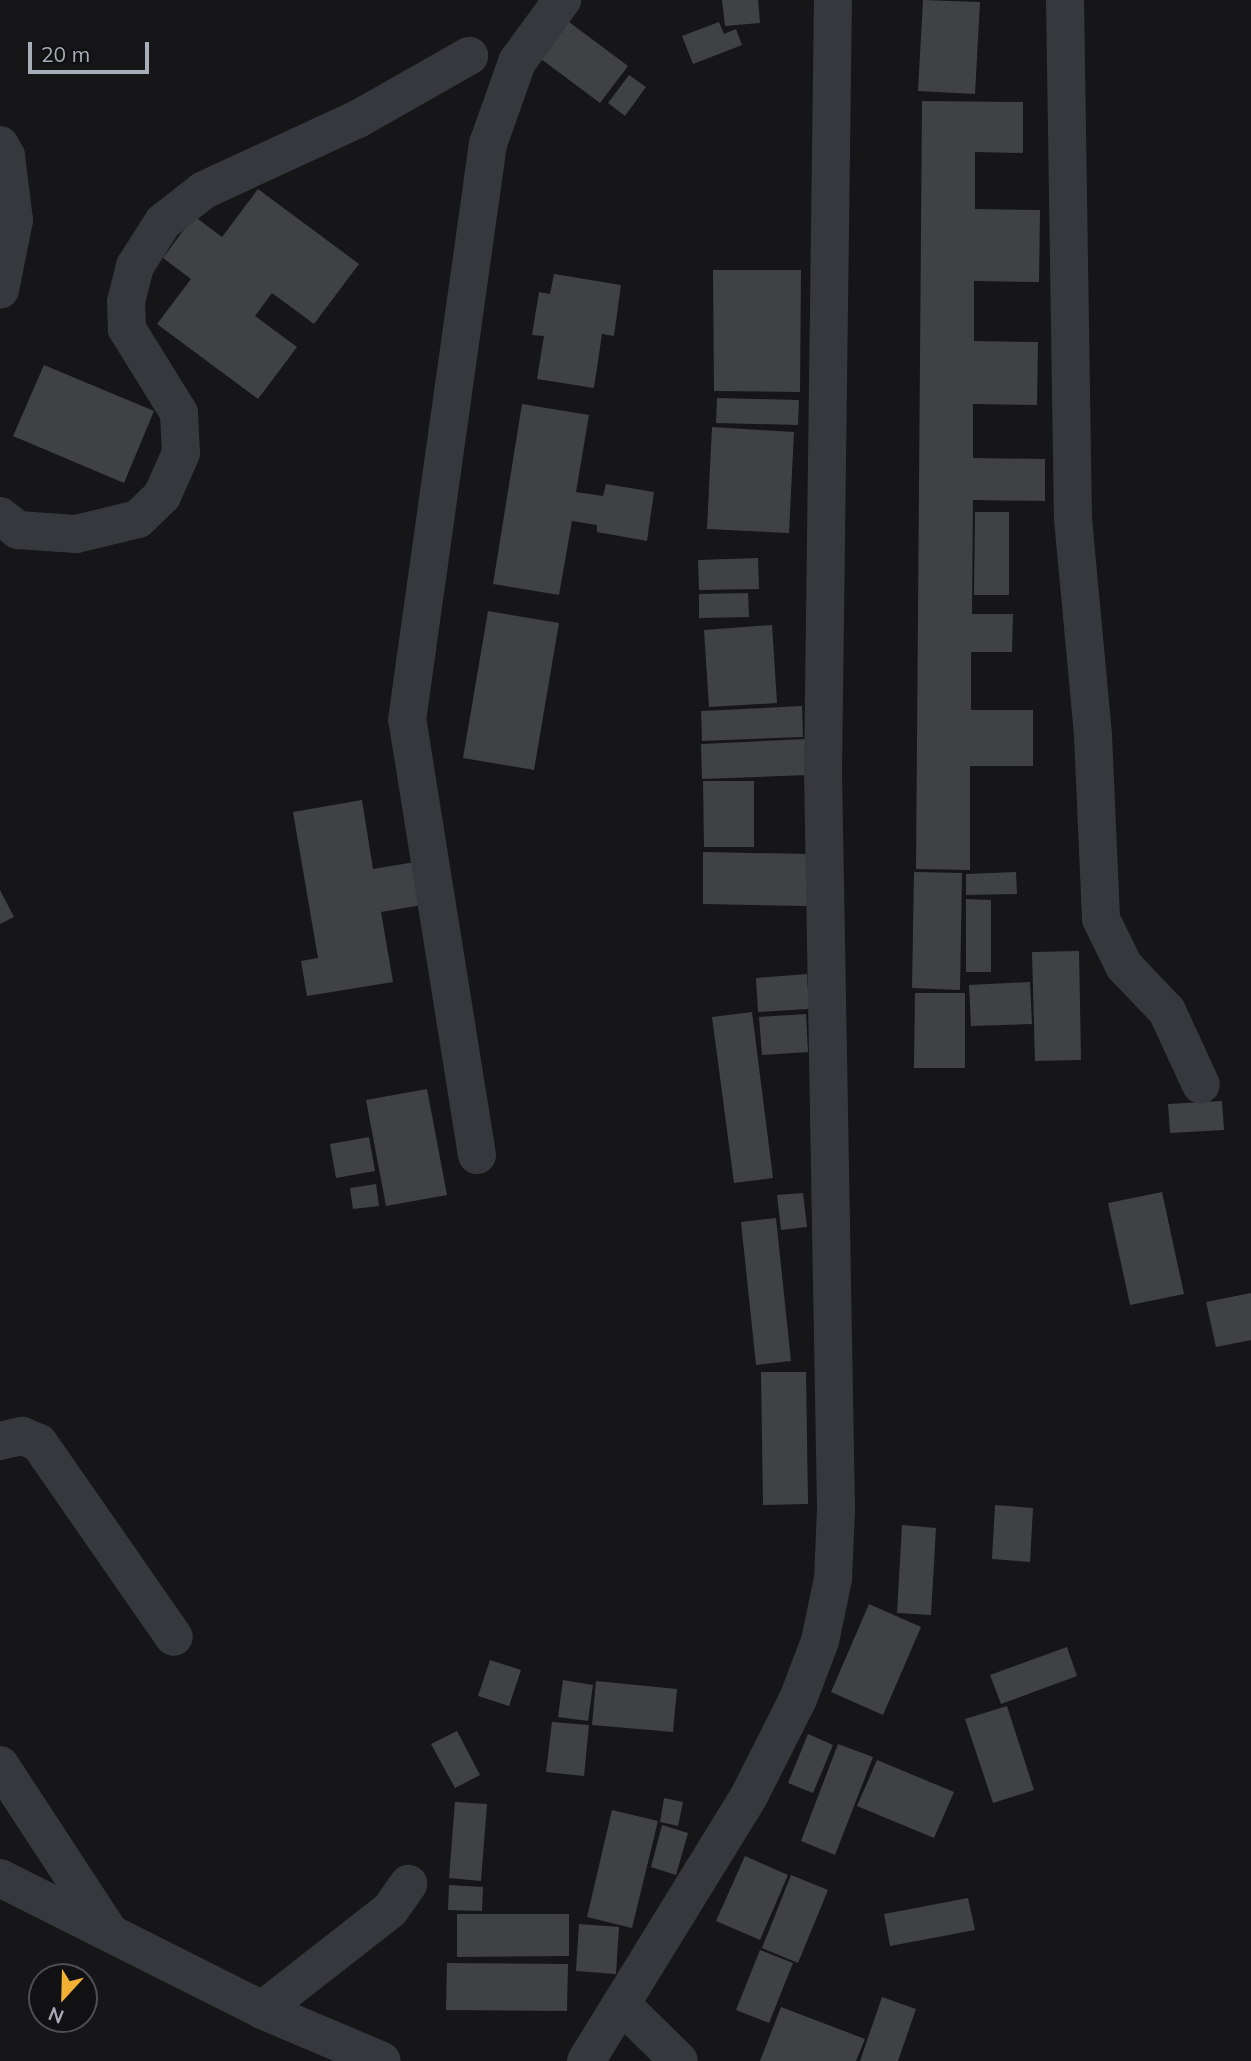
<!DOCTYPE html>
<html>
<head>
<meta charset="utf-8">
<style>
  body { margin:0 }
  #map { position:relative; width:1251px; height:2061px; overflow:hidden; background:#161618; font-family:Mulish,sans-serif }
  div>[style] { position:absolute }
  .building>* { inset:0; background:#404145 }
  .minor>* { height:38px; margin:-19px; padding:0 19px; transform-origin:19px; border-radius:19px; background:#37383d }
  span { translate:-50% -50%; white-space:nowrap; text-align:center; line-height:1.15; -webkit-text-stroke:5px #111113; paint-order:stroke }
  .north { position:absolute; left:28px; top:1963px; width:70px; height:70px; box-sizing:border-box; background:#111113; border:2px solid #4d4f55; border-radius:50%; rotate:202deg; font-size:19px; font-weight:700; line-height:28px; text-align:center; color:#a8adb8 }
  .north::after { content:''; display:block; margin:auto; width:24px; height:32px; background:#f2b134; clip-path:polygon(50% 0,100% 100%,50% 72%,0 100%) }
  .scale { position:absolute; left:28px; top:42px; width:121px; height:32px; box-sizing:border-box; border:4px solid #a8adb8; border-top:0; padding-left:9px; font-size:21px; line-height:24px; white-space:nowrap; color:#a8adb8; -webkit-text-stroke:5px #111113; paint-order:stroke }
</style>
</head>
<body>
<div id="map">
  <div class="building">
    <i style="clip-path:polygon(722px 0,758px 0,760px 23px,725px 26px)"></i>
    <i style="clip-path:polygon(923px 0,980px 2px,975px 94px,918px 91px)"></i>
    <i style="clip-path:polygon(565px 19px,628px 66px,600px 103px,537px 56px)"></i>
    <i style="clip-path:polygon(719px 22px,724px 34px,736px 29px,742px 45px,693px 64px,682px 36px)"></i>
    <i style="clip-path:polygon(629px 75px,646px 87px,625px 116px,608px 103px)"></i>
    <i style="clip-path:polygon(922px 101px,1023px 102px,1023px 153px,975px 152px,975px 209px,1040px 210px,1039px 282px,974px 281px,974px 341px,1038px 342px,1037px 405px,973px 404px,973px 458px,1045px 459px,1045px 501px,973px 500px,972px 614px,1013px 614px,1012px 652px,971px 652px,971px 710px,1033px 710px,1033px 766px,970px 766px,970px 870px,916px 869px)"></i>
    <i style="clip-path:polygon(258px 189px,359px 264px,314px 324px,272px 293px,255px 316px,297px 347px,258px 399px,157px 324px,191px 279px,163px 258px,194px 216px,222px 237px)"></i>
    <i style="clip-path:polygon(713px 270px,801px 270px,800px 392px,714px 391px)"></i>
    <i style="clip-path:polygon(554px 274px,621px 285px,614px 336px,602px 334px,594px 388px,537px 379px,544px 336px,532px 335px,539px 292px,550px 294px)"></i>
    <i style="clip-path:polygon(44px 365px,154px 411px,124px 483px,13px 436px)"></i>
    <i style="clip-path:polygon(717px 398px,799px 400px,798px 425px,716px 423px)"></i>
    <i style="clip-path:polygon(522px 404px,589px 415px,576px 492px,603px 496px,606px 484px,654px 492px,647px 541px,597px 532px,597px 525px,572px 521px,559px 595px,493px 584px)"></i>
    <i style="clip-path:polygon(712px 427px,794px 432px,789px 533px,707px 529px)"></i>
    <i style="clip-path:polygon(975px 512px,1009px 512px,1009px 595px,974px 595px)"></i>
    <i style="clip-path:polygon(758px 558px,759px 589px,699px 590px,698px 560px)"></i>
    <i style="clip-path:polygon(748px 593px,749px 617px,699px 618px,699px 594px)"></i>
    <i style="clip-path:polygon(488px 611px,559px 623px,534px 770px,463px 758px)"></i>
    <i style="clip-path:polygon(772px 625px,777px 703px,709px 707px,704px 630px)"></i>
    <i style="clip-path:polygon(802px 706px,803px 737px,702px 741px,701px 711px)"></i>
    <i style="clip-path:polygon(806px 739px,808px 775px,702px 779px,701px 744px)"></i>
    <i style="clip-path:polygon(703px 781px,754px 781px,754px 847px,704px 847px)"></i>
    <i style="clip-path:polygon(362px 800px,373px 869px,415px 862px,422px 905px,381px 912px,393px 982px,307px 996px,301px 961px,318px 958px,293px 812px)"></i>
    <i style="clip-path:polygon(703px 852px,808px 854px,807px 906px,703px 904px)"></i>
    <i style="clip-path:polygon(914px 872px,962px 873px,960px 990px,912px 988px)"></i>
    <i style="clip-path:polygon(1016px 872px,1017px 894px,966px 895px,966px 874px)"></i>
    <i style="clip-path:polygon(0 890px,14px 917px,0 924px)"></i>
    <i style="clip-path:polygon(966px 899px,991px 900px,991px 972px,966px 972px)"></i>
    <i style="clip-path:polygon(1079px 951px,1081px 1060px,1035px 1061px,1032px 952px)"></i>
    <i style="clip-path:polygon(807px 974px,809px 1009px,758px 1012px,756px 978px)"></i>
    <i style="clip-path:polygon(1030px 982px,1032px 1024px,971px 1026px,969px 985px)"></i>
    <i style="clip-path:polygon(915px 993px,965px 993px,965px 1068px,914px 1068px)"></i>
    <i style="clip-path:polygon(752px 1012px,773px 1178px,734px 1183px,712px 1017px)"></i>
    <i style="clip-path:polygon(806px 1014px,808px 1052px,762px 1055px,759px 1017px)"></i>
    <i style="clip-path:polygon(427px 1089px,447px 1195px,386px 1206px,366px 1100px)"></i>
    <i style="clip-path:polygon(1222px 1101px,1224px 1130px,1170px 1133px,1168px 1104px)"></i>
    <i style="clip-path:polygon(369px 1137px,375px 1171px,336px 1178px,330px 1144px)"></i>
    <i style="clip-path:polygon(376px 1184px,379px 1206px,353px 1209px,350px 1188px)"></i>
    <i style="clip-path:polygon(1162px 1192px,1184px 1294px,1130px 1305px,1108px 1203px)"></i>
    <i style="clip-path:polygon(803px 1193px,807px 1227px,781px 1230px,777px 1195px)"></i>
    <i style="clip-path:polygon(776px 1218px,791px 1361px,756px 1365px,741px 1222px)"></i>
    <i style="clip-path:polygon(1251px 1293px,1251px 1340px,1216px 1347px,1206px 1302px)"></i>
    <i style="clip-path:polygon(761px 1372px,806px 1372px,808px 1504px,763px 1505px)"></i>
    <i style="clip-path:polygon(995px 1505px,1033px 1508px,1030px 1562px,992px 1559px)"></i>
    <i style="clip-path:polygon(902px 1525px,936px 1528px,931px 1615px,897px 1613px)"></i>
    <i style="clip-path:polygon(869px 1604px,921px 1627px,883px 1715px,831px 1692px)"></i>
    <i style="clip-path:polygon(1067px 1647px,1077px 1676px,1001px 1704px,990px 1675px)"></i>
    <i style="clip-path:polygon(490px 1660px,521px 1670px,509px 1706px,478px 1696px)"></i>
    <i style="clip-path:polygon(563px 1680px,593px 1685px,588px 1721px,558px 1717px)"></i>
    <i style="clip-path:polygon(596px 1681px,677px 1689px,673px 1732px,592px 1725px)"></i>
    <i style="clip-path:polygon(1007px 1706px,1034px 1790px,993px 1803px,965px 1719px)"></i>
    <i style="clip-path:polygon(552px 1722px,589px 1725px,584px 1776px,546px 1772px)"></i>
    <i style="clip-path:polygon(457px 1731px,480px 1775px,455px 1788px,431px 1744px)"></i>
    <i style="clip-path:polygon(808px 1734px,833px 1745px,813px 1793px,788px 1783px)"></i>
    <i style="clip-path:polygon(838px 1744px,873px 1757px,835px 1855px,801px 1841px)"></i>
    <i style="clip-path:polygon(877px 1760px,954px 1792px,934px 1838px,857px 1806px)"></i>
    <i style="clip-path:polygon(664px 1798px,683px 1802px,678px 1826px,660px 1822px)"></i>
    <i style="clip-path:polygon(455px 1802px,487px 1804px,481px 1881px,449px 1878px)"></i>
    <i style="clip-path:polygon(612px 1810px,658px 1821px,632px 1928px,587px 1917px)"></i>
    <i style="clip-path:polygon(662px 1825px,688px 1833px,676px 1875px,651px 1867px)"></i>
    <i style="clip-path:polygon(745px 1856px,788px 1875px,760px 1940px,716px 1921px)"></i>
    <i style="clip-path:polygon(791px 1875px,828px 1890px,798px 1963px,762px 1948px)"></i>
    <i style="clip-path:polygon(449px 1885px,483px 1887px,482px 1911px,448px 1910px)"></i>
    <i style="clip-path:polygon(968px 1898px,975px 1930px,890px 1946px,884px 1914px)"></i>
    <i style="clip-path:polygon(457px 1914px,569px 1914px,569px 1956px,457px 1957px)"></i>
    <i style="clip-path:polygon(579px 1924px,619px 1927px,616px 1974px,576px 1971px)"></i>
    <i style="clip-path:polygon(760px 1950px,793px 1963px,769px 2023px,736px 2010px)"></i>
    <i style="clip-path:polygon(447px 1963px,568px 1964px,567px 2011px,446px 2010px)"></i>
    <i style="clip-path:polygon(882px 1997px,916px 2009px,898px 2061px,860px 2061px)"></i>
    <i style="clip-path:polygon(781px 2007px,865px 2039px,856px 2061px,760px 2061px)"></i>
  </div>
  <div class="minor">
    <i style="left:1065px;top:0;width:519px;rotate:89.12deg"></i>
    <i style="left:1073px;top:519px;width:217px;rotate:84.7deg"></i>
    <i style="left:1093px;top:735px;width:184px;rotate:87.5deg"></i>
    <i style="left:1101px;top:919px;width:52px;rotate:63.9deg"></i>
    <i style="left:1124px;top:966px;width:62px;rotate:46.3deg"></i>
    <i style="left:1167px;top:1011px;width:81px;rotate:65.3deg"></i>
    <i style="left:0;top:145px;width:13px;rotate:61deg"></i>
    <i style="left:6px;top:156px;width:64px;rotate:82.9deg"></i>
    <i style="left:14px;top:220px;width:71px;rotate:101.3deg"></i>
    <i style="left:0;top:516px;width:23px;rotate:38deg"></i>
    <i style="left:18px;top:530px;width:58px;rotate:3.9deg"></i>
    <i style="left:76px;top:534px;width:64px;rotate:-13.6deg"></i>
    <i style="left:138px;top:519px;width:33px;rotate:-44deg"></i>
    <i style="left:162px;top:496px;width:47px;rotate:-66.2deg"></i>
    <i style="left:181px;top:453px;width:40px;rotate:-92.9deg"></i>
    <i style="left:179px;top:413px;width:99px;rotate:-121.8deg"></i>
    <i style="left:127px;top:329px;width:27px;rotate:-92deg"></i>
    <i style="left:126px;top:302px;width:37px;rotate:-76deg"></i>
    <i style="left:135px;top:266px;width:52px;rotate:-57.5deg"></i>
    <i style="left:163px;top:222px;width:52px;rotate:-38deg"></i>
    <i style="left:204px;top:190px;width:170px;rotate:-24.8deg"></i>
    <i style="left:358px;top:119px;width:128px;rotate:-29.6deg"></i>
    <i style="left:477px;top:1155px;width:441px;rotate:-99.1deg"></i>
    <i style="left:407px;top:720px;width:582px;rotate:-82deg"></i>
    <i style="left:488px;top:144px;width:87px;rotate:-70.5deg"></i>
    <i style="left:517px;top:62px;width:77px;rotate:-54deg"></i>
    <i style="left:0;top:1441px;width:23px;rotate:-13deg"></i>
    <i style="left:22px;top:1436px;width:18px;rotate:22deg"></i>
    <i style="left:39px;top:1443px;width:236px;rotate:55.2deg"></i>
    <i style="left:0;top:1765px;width:197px;rotate:56.8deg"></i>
    <i style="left:0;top:1878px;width:293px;rotate:26.7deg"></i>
    <i style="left:262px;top:2010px;width:130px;rotate:23deg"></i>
    <i style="left:621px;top:2004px;width:81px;rotate:44.5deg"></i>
    <i style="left:262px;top:2010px;width:162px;rotate:-38deg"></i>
    <i style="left:390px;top:1910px;width:32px;rotate:-55deg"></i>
    <i style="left:586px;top:2061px;width:313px;rotate:-58.4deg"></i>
    <i style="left:750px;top:1794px;width:106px;rotate:-63.2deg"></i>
    <i style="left:798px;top:1699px;width:62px;rotate:-69.2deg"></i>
    <i style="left:820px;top:1641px;width:63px;rotate:-78.2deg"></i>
    <i style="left:833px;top:1579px;width:70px;rotate:-87.5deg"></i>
    <i style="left:836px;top:1509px;width:738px;rotate:-91.01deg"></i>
    <i style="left:823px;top:771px;width:771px;rotate:-89.26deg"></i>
  </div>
  <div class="north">N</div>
  <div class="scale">20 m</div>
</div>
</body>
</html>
